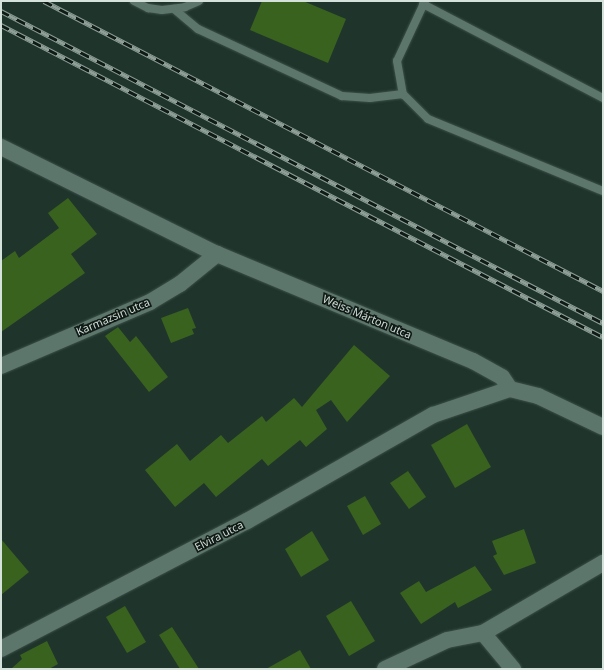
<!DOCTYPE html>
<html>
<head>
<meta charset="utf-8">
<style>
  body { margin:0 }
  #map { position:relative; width:604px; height:670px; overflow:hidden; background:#1f352c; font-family:"Open Sans",sans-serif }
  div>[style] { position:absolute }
  .building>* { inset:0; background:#39621f }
  .roads { filter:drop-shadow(0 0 1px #3c5048) drop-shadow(0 0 1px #3c5048) }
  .lane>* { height:8px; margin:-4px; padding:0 4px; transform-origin:4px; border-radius:4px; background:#5d766b }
  .street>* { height:16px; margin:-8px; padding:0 8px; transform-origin:8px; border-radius:8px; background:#5d766b }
  .rail>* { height:4.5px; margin-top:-2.25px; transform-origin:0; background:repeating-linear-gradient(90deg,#101a16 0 9px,#8e9f97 0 18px); box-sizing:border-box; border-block:1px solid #8e9f97 }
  span { translate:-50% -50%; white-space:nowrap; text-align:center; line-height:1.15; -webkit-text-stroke:3.5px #101a16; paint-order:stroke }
  .street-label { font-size:11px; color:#d4e2db }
  .frame { position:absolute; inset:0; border:2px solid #d4e2db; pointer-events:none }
</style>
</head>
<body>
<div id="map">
  <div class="building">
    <i style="clip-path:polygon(262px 1px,303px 1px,346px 19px,328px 63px,250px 30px)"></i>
    <i style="clip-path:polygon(68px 198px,97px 234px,71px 254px,85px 273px,1px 332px,1px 261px,15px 251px,19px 258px,59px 228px,48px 213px)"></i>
    <i style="clip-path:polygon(188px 308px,196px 328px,192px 329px,194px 334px,171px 343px,161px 318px)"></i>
    <i style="clip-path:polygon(118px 327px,130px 342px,136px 336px,168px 377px,149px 392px,105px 336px)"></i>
    <i style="clip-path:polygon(354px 345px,390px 376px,347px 422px,331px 400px,316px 410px,327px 429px,306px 447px,300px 440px,268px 466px,262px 459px,216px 497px,204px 483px,175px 507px,145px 470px,177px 444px,190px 461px,221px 435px,228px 443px,262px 416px,266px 422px,294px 398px,302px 407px)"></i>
    <i style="clip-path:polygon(467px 424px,491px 467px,455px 488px,431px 445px)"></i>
    <i style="clip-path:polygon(408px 471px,426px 497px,409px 509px,390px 483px)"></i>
    <i style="clip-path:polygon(365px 496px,381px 524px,363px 535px,347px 506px)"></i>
    <i style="clip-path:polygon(524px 529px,536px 563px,504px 575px,493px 556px,497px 554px,492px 541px)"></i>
    <i style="clip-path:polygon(312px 531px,329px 560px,301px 577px,285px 549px)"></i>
    <i style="clip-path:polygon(1px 539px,29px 572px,1px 595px)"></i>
    <i style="clip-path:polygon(475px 566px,492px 590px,458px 608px,455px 602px,421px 624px,400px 593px,419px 581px,426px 592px)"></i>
    <i style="clip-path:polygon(351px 601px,375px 641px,349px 656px,326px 616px)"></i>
    <i style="clip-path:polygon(125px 606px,146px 642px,127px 653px,106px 617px)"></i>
    <i style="clip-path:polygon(172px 627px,199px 669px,180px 669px,159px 635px)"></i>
    <i style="clip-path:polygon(47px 641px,58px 664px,49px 669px,11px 669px,22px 659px,20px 655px)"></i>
    <i style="clip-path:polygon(300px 650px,311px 669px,266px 669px)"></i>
  </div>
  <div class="roads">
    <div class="lane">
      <i style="left:134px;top:1px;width:16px;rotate:27deg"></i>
      <i style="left:148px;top:8px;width:14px;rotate:8deg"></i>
      <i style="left:162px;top:10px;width:23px;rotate:-7deg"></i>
      <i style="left:185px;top:7px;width:15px;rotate:-23deg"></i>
      <i style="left:425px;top:1px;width:66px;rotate:115deg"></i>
      <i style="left:397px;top:61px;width:34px;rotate:80deg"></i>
      <i style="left:403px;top:94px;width:35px;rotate:45deg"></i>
      <i style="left:428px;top:119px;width:189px;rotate:22.4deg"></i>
      <i style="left:423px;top:4px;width:203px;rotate:27.6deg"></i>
      <i style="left:174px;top:9px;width:31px;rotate:40deg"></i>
      <i style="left:198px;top:29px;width:159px;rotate:25deg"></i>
      <i style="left:342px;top:96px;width:28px;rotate:4deg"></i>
      <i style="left:370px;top:98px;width:33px;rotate:-7deg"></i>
    </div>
    <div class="street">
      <i style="left:1px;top:147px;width:241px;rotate:26.4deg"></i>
      <i style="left:217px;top:254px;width:277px;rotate:22.7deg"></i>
      <i style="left:473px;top:361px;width:33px;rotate:29deg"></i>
      <i style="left:502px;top:377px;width:14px;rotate:56deg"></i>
      <i style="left:1px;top:366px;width:162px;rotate:-23.2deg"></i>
      <i style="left:150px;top:302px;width:35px;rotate:-31deg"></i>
      <i style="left:180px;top:284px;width:48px;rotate:-39deg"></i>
      <i style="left:483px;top:633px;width:47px;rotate:50.2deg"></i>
      <i style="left:1px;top:649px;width:277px;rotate:-27.5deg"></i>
      <i style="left:247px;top:521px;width:214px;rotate:-29.7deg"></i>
      <i style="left:433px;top:415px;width:81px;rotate:-18.7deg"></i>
      <i style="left:510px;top:389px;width:29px;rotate:14deg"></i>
      <i style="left:538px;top:396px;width:72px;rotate:25.5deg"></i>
      <i style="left:385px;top:669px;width:68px;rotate:-25.1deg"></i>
      <i style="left:447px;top:640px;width:37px;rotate:-11deg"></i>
      <i style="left:483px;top:633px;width:139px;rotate:-30.3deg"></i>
    </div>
  </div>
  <div class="rail">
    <i style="left:44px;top:1px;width:630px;rotate:27.42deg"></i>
    <i style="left:1px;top:11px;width:678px;rotate:27.4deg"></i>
    <i style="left:1px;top:25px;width:678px;rotate:27.4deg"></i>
  </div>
  <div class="street-label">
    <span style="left:113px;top:317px;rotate:-23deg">Karmazsin utca</span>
    <span style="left:367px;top:317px;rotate:23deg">Weiss Márton utca</span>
    <span style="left:219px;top:536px;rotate:-27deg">Elvira utca</span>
  </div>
  <div class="frame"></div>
</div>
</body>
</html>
